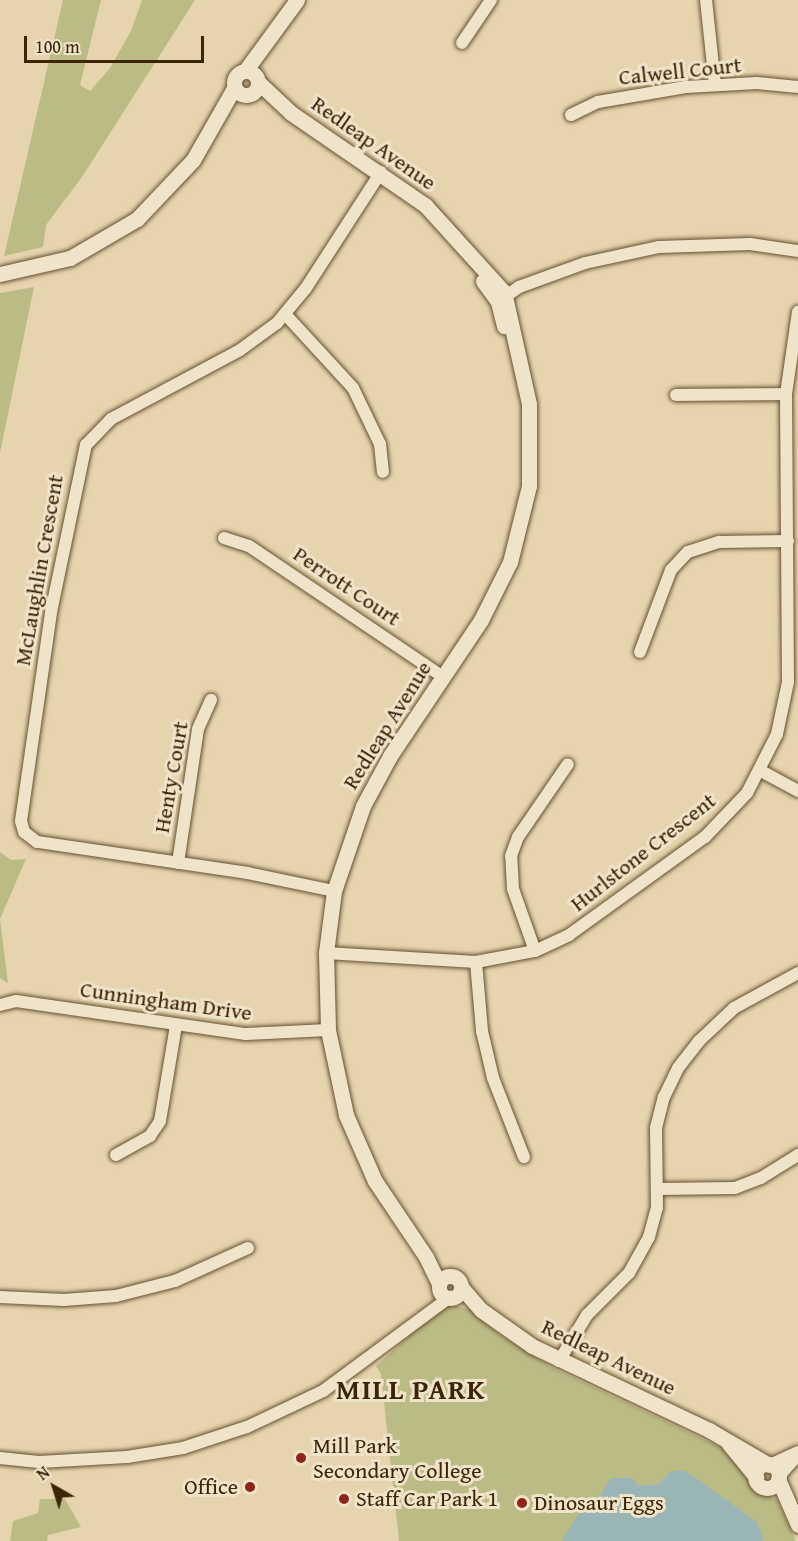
<!DOCTYPE html>
<html>
<head>
<meta charset="utf-8">
<style>
  body { margin:0 }
  #map { position:relative; width:798px; height:1541px; overflow:hidden; background:#e6d4ae; font-family:"Gentium Book Plus",serif }
  div>[style] { position:absolute }
  .green>* { inset:0; background:#bbbb86 }
  .water>* { inset:0; background:#9ab5b5 }
  .roads { filter:drop-shadow(0 0 2px #665130) drop-shadow(0 0 2px #665130) }
  .minor>* { height:12px; margin:-6px; padding:0 6px; transform-origin:6px; border-radius:6px; background:#efe3ca }
  .tertiary>* { height:15px; margin:-7.5px; padding:0 7.5px; transform-origin:7.5px; border-radius:7.5px; background:#efe3ca }
  .tertiary>.ring { margin:-7.5px; padding:0; box-sizing:content-box; background:none; border:15px solid #efe3ca; border-radius:50% }
  .dots>* { width:16px; height:16px; translate:-50% -50%; box-sizing:border-box; border:3px solid #efe3ca; border-radius:50% }
  span { translate:-50% -50%; white-space:nowrap; text-align:center; line-height:1.15; -webkit-text-stroke:6px #efe3ca; paint-order:stroke }
  .street-label { font-size:22px; color:#3c2506 }
  .poi-label { font-size:22px; color:#3c2506 }
  .left { translate:0 -50%; text-align:left }
  .right { translate:-100% -50%; text-align:right }
  .district-label { font-size:28px; color:#3c2506; font-weight:700; letter-spacing:1.5px }
  .north { position:absolute; left:24px; top:1457px; width:60px; height:60px; -webkit-text-stroke:4px #efe3ca; paint-order:stroke; rotate:321deg; font-size:16px; font-weight:700; line-height:24px; text-align:center; color:#3c2506 }
  .north::after { content:''; display:block; margin:auto; width:21px; height:27px; background:#3c2506; clip-path:polygon(50% 0,100% 100%,50% 72%,0 100%) }
  .scale { position:absolute; left:24px; top:36px; width:180px; height:27px; box-sizing:border-box; border:3px solid #3c2506; border-top:0; padding-left:8px; font-size:18px; line-height:21px; white-space:nowrap; color:#3c2506; -webkit-text-stroke:4px #efe3ca; paint-order:stroke }
</style>
</head>
<body>
<div id="map">
  <div class="green">
    <i style="clip-path:polygon(63px 0,101px 0,80px 85px,90px 91px,110px 68px,131px 31px,142px 0,195px 0,82px 177px,46px 225px,43px 247px,4px 256px)"></i>
    <i style="clip-path:polygon(34px 287px,0 453px,0 293px)"></i>
    <i style="clip-path:polygon(0 852px,11px 860px,26px 859px,0 919px,8px 983px,0 978px)"></i>
    <i style="clip-path:polygon(450px 1305px,470px 1309px,500px 1335px,551px 1367px,724px 1449px,748px 1473px,756px 1489px,777px 1500px,796px 1541px,399px 1541px,381px 1374px,376px 1366px,428px 1319px)"></i>
    <i style="clip-path:polygon(40px 1499px,65px 1499px,81px 1527px,48px 1535px,47px 1541px,10px 1541px,13px 1521px,38px 1513px)"></i>
  </div>
  <div class="water">
    <i style="clip-path:polygon(684px 1470px,757px 1522px,764px 1541px,562px 1541px,582px 1508px,601px 1494px,611px 1478px,632px 1478px,639px 1486px,659px 1484px,670px 1472px)"></i>
  </div>
  <div class="roads">
    <div class="minor">
      <i style="left:706px;top:0;width:84px;rotate:83.9deg"></i>
      <i style="left:462px;top:43px;width:52px;rotate:-56deg"></i>
      <i style="left:571px;top:115px;width:30px;rotate:-26deg"></i>
      <i style="left:598px;top:102px;width:89px;rotate:-9.7deg"></i>
      <i style="left:686px;top:87px;width:71px;rotate:-3.2deg"></i>
      <i style="left:757px;top:83px;width:41px;rotate:5.6deg"></i>
      <i style="left:499px;top:301px;width:24px;rotate:-35deg"></i>
      <i style="left:519px;top:287px;width:70px;rotate:-20deg"></i>
      <i style="left:585px;top:263px;width:76px;rotate:-12.2deg"></i>
      <i style="left:659px;top:247px;width:91px;rotate:-1.9deg"></i>
      <i style="left:750px;top:244px;width:49px;rotate:8.3deg"></i>
      <i style="left:285px;top:314px;width:100px;rotate:47.4deg"></i>
      <i style="left:353px;top:388px;width:62px;rotate:64.3deg"></i>
      <i style="left:380px;top:444px;width:28px;rotate:84deg"></i>
      <i style="left:676px;top:395px;width:110px;rotate:-0.5deg"></i>
      <i style="left:224px;top:538px;width:26px;rotate:18deg"></i>
      <i style="left:249px;top:546px;width:234px;rotate:34deg"></i>
      <i style="left:640px;top:652px;width:88px;rotate:-69.3deg"></i>
      <i style="left:671px;top:570px;width:25px;rotate:-47deg"></i>
      <i style="left:688px;top:552px;width:33px;rotate:-18deg"></i>
      <i style="left:719px;top:542px;width:69px;rotate:-0.8deg"></i>
      <i style="left:761px;top:771px;width:42px;rotate:28.4deg"></i>
      <i style="left:178px;top:863px;width:135px;rotate:-81.5deg"></i>
      <i style="left:198px;top:729px;width:32px;rotate:-66deg"></i>
      <i style="left:334px;top:891px;width:88px;rotate:-168.2deg"></i>
      <i style="left:248px;top:873px;width:213px;rotate:-171.6deg"></i>
      <i style="left:37px;top:842px;width:16px;rotate:-142deg"></i>
      <i style="left:24px;top:832px;width:11px;rotate:-105deg"></i>
      <i style="left:21px;top:821px;width:211px;rotate:-81.8deg"></i>
      <i style="left:51px;top:612px;width:171px;rotate:-78.2deg"></i>
      <i style="left:86px;top:445px;width:36px;rotate:-46deg"></i>
      <i style="left:111px;top:419px;width:146px;rotate:-28.1deg"></i>
      <i style="left:240px;top:350px;width:46px;rotate:-36.1deg"></i>
      <i style="left:277px;top:323px;width:45px;rotate:-50.4deg"></i>
      <i style="left:306px;top:288px;width:138px;rotate:-57.1deg"></i>
      <i style="left:535px;top:951px;width:66px;rotate:-109.5deg"></i>
      <i style="left:513px;top:889px;width:33px;rotate:-93deg"></i>
      <i style="left:511px;top:856px;width:20px;rotate:-70deg"></i>
      <i style="left:518px;top:837px;width:88px;rotate:-55.6deg"></i>
      <i style="left:326px;top:953px;width:150px;rotate:3.4deg"></i>
      <i style="left:476px;top:962px;width:60px;rotate:-10.6deg"></i>
      <i style="left:535px;top:951px;width:38px;rotate:-25deg"></i>
      <i style="left:569px;top:935px;width:168px;rotate:-35.8deg"></i>
      <i style="left:705px;top:837px;width:61px;rotate:-46.3deg"></i>
      <i style="left:747px;top:793px;width:66px;rotate:-63deg"></i>
      <i style="left:777px;top:734px;width:53px;rotate:-78.1deg"></i>
      <i style="left:788px;top:682px;width:288px;rotate:-90.4deg"></i>
      <i style="left:786px;top:394px;width:83px;rotate:-81.7deg"></i>
      <i style="left:476px;top:962px;width:69px;rotate:85deg"></i>
      <i style="left:482px;top:1031px;width:48px;rotate:76.8deg"></i>
      <i style="left:493px;top:1078px;width:85px;rotate:68.6deg"></i>
      <i style="left:0;top:1005px;width:16px;rotate:-14deg"></i>
      <i style="left:16px;top:1001px;width:232px;rotate:8.2deg"></i>
      <i style="left:246px;top:1034px;width:82px;rotate:-2.8deg"></i>
      <i style="left:116px;top:1155px;width:39px;rotate:-29deg"></i>
      <i style="left:150px;top:1136px;width:18px;rotate:-56deg"></i>
      <i style="left:160px;top:1121px;width:97px;rotate:-80.5deg"></i>
      <i style="left:658px;top:1189px;width:77px;rotate:-0.7deg"></i>
      <i style="left:735px;top:1188px;width:28px;rotate:-21deg"></i>
      <i style="left:761px;top:1178px;width:44px;rotate:-31.9deg"></i>
      <i style="left:0;top:1297px;width:64px;rotate:2.7deg"></i>
      <i style="left:64px;top:1300px;width:52px;rotate:-4.4deg"></i>
      <i style="left:116px;top:1296px;width:61px;rotate:-14.3deg"></i>
      <i style="left:175px;top:1281px;width:80px;rotate:-24.3deg"></i>
      <i style="left:559px;top:1361px;width:54px;rotate:-58.7deg"></i>
      <i style="left:587px;top:1315px;width:59px;rotate:-45deg"></i>
      <i style="left:629px;top:1273px;width:41px;rotate:-60.9deg"></i>
      <i style="left:649px;top:1237px;width:30px;rotate:-75deg"></i>
      <i style="left:657px;top:1208px;width:80px;rotate:-90.7deg"></i>
      <i style="left:656px;top:1128px;width:32px;rotate:-76deg"></i>
      <i style="left:664px;top:1097px;width:32px;rotate:-64deg"></i>
      <i style="left:678px;top:1068px;width:34px;rotate:-52deg"></i>
      <i style="left:699px;top:1041px;width:48px;rotate:-43.3deg"></i>
      <i style="left:734px;top:1008px;width:73px;rotate:-28.7deg"></i>
      <i style="left:0;top:1458px;width:39px;rotate:6deg"></i>
      <i style="left:39px;top:1462px;width:88px;rotate:-3.3deg"></i>
      <i style="left:127px;top:1457px;width:57px;rotate:-9.1deg"></i>
      <i style="left:183px;top:1448px;width:67px;rotate:-18.2deg"></i>
      <i style="left:247px;top:1427px;width:84px;rotate:-25.3deg"></i>
      <i style="left:323px;top:1391px;width:158px;rotate:-36.5deg"></i>
      <i style="left:770px;top:1465px;width:31px;rotate:-25deg"></i>
      <i style="left:779px;top:1476px;width:28px;rotate:-48deg"></i>
    </div>
    <div class="tertiary">
      <i class="ring" style="left:234px;top:71px;width:9px;height:9px"></i>
      <i style="left:245px;top:71px;width:88px;rotate:-53.8deg"></i>
      <i style="left:258px;top:82px;width:45px;rotate:43.2deg"></i>
      <i style="left:291px;top:113px;width:163px;rotate:34.5deg"></i>
      <i style="left:425px;top:205px;width:118px;rotate:47.8deg"></i>
      <i style="left:504px;top:292px;width:115px;rotate:77.4deg"></i>
      <i style="left:529px;top:404px;width:82px;rotate:90deg"></i>
      <i style="left:529px;top:486px;width:78px;rotate:104deg"></i>
      <i style="left:510px;top:562px;width:65px;rotate:116.6deg"></i>
      <i style="left:481px;top:620px;width:164px;rotate:123.8deg"></i>
      <i style="left:390px;top:756px;width:57px;rotate:118.4deg"></i>
      <i style="left:363px;top:806px;width:90px;rotate:108.8deg"></i>
      <i style="left:334px;top:891px;width:63px;rotate:97.4deg"></i>
      <i style="left:326px;top:953px;width:77px;rotate:88.5deg"></i>
      <i style="left:328px;top:1030px;width:87px;rotate:78deg"></i>
      <i style="left:346px;top:1115px;width:72px;rotate:66.3deg"></i>
      <i style="left:375px;top:1181px;width:92px;rotate:56.1deg"></i>
      <i style="left:426px;top:1257px;width:30px;rotate:64deg"></i>
      <i style="left:0;top:274px;width:72px;rotate:-12.9deg"></i>
      <i style="left:70px;top:258px;width:78px;rotate:-30.2deg"></i>
      <i style="left:137px;top:219px;width:81px;rotate:-46.5deg"></i>
      <i style="left:193px;top:160px;width:83px;rotate:-60.3deg"></i>
      <i style="left:483px;top:281px;width:26px;rotate:54deg"></i>
      <i style="left:498px;top:302px;width:25px;rotate:76deg"></i>
      <i class="ring" style="left:439px;top:1276px;width:7px;height:7px"></i>
      <i style="left:461px;top:1287px;width:30px;rotate:49deg"></i>
      <i style="left:481px;top:1310px;width:62px;rotate:35.2deg"></i>
      <i style="left:532px;top:1346px;width:196px;rotate:25.4deg"></i>
      <i style="left:709px;top:1430px;width:69px;rotate:30.3deg"></i>
      <i style="left:729px;top:1444px;width:43px;rotate:50.7deg"></i>
      <i class="ring" style="left:755px;top:1464px;width:9px;height:9px"></i>
      <i style="left:778px;top:1479px;width:50px;rotate:66.5deg"></i>
    </div>
  </div>
  <div class="dots">
    <i style="left:301px;top:1458px;background:#8f2418"></i>
    <i style="left:250px;top:1487px;background:#8f2418"></i>
    <i style="left:344px;top:1499px;background:#8f2418"></i>
    <i style="left:522px;top:1503px;background:#8f2418"></i>
  </div>
  <div class="street-label">
    <span style="left:680px;top:71px;rotate:-6deg">Calwell Court</span>
    <span style="left:374px;top:143px;rotate:35deg">Redleap Avenue</span>
    <span style="left:39px;top:570px;rotate:-80deg">McLaughlin Crescent</span>
    <span style="left:347px;top:586px;rotate:34deg">Perrott Court</span>
    <span style="left:387px;top:725px;rotate:-58deg">Redleap Avenue</span>
    <span style="left:171px;top:777px;rotate:-80deg">Henty Court</span>
    <span style="left:643px;top:852px;rotate:-38deg">Hurlstone Crescent</span>
    <span style="left:166px;top:1001px;rotate:8deg">Cunningham Drive</span>
    <span style="left:609px;top:1357px;rotate:26deg">Redleap Avenue</span>
  </div>
  <div class="poi-label">
    <span class="left" style="left:313px;top:1458px">Mill Park<br>Secondary College</span>
    <span class="right" style="left:238px;top:1487px">Office</span>
    <span class="left" style="left:356px;top:1499px">Staff Car Park 1</span>
    <span class="left" style="left:534px;top:1503px">Dinosaur Eggs</span>
  </div>
  <div class="district-label">
    <span style="left:411px;top:1389px">MILL PARK</span>
  </div>
  <div class="north">N</div>
  <div class="scale">100 m</div>
</div>
</body>
</html>
